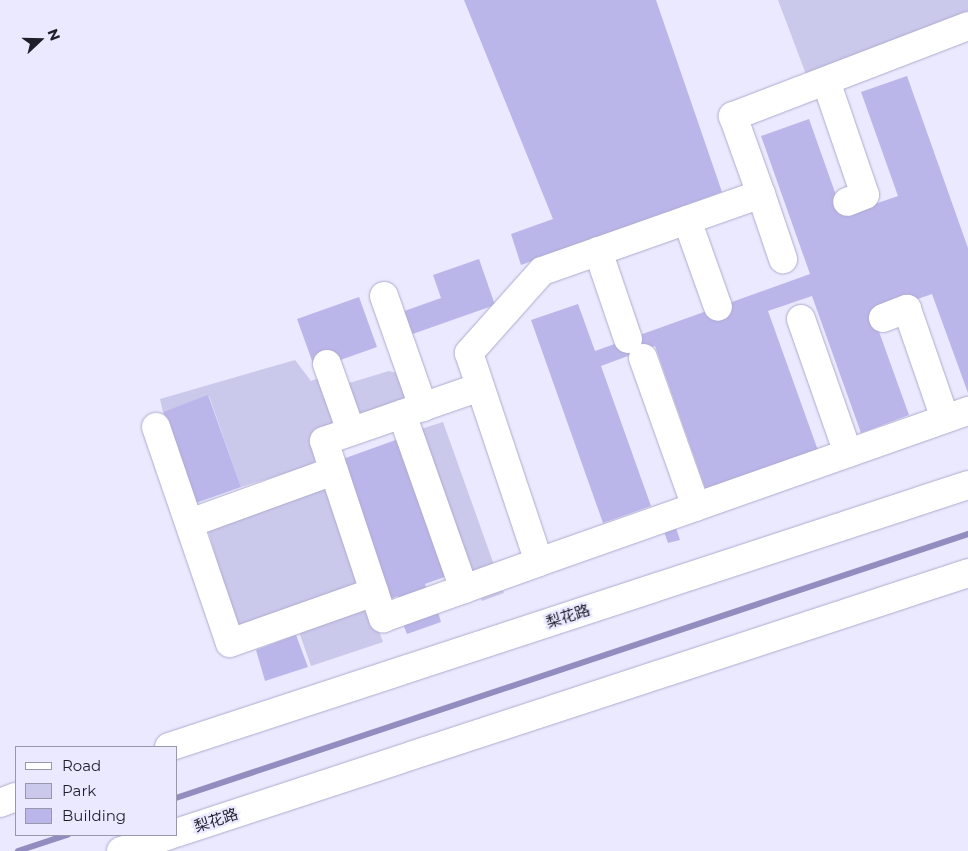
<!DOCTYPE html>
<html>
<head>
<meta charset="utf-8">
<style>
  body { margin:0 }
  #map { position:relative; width:968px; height:851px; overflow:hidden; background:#eae9ff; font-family:Montserrat,"Noto Sans SC",sans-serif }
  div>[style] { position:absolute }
  .green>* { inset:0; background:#cac8eb }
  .stream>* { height:5.5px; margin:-2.75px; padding:0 2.75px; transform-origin:2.75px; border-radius:2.75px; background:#918dbf }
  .building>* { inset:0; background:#bab6ea }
  .roads { filter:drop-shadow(0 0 1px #adabcd) drop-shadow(0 0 1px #adabcd) }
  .minor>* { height:28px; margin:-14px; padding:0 14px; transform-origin:14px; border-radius:14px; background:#fff }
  span { translate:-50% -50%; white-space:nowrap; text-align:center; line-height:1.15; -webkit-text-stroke:4.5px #eae9ff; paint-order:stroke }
  .street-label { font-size:15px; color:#1f1e2b }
  .legend { position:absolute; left:15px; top:746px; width:162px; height:90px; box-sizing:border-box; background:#eae9ff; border:1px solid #9998aa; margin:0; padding:6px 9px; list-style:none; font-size:15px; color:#1f1e2b }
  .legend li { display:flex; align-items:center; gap:10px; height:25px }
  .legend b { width:25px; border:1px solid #9998aa }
  .north { position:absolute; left:15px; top:15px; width:50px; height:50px; -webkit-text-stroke:4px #eae9ff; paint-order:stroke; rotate:69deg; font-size:14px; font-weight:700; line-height:20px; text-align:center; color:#1f1e2b }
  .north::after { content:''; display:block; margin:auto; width:18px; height:22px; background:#1f1e2b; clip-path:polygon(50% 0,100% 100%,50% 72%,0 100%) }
</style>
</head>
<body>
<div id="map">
  <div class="green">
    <i style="clip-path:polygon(778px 0,968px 0,968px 18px,807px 77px)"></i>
    <i style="clip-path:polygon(295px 360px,311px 381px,321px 377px,326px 390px,389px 371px,401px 374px,407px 394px,403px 403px,311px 436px,316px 459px,312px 465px,241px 487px,209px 396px,163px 412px,160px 399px)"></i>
    <i style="clip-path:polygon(443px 422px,504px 593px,482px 601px,421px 429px)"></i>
    <i style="clip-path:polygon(325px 486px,360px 583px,243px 630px,235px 624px,208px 530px)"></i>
    <i style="clip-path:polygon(370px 607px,383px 642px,311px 666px,297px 626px)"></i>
  </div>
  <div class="stream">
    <i style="left:176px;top:798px;width:835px;rotate:-18.43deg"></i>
    <i style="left:18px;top:851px;width:52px;rotate:-18.1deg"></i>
  </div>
  <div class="building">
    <i style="clip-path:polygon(464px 0,656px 0,722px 192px,521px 265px,511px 234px,553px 219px)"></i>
    <i style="clip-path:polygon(907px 76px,968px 248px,968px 393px,932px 294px,873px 315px,909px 415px,861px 433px,812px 296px,768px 311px,820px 456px,708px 496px,655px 346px,601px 366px,651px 506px,603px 523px,531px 320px,578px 304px,595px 351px,810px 274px,761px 136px,809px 119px,843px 215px,898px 196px,861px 92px)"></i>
    <i style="clip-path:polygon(479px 259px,495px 305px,404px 337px,396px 314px,441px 298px,433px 275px)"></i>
    <i style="clip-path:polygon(359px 297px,377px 347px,315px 369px,297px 319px)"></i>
    <i style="clip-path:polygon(208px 395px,241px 487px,196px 503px,163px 412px)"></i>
    <i style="clip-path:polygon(404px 437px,453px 574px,425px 584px,429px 596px,402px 606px,398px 596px,390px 599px,340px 460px)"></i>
    <i style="clip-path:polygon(675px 525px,680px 540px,668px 543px,663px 529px)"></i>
    <i style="clip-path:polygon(438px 612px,441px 622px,407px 634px,403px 624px)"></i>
    <i style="clip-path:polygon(296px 635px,308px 667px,265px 681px,256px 650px)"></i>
  </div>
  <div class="roads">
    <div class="minor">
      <i style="left:968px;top:26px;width:252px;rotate:159deg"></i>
      <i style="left:733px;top:116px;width:83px;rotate:70.3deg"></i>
      <i style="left:761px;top:194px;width:232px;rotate:160.6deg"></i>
      <i style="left:542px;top:271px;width:110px;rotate:131.7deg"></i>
      <i style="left:469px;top:353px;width:220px;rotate:71.5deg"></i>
      <i style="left:539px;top:562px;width:455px;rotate:-19.4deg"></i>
      <i style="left:826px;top:81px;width:120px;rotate:71.1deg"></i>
      <i style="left:865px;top:195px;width:19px;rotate:159deg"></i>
      <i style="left:761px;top:194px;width:69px;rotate:71.3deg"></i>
      <i style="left:687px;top:220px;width:92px;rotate:70.4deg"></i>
      <i style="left:598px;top:251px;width:93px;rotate:71.2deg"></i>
      <i style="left:384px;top:296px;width:118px;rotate:70.6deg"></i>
      <i style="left:883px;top:318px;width:26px;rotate:-21deg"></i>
      <i style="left:907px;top:309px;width:116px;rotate:70.9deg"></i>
      <i style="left:801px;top:319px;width:142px;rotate:70.7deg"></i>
      <i style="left:643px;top:358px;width:158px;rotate:70.4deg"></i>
      <i style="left:327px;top:364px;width:71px;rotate:70.3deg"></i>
      <i style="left:480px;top:387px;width:165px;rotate:160.9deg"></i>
      <i style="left:324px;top:441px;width:187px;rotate:71.6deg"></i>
      <i style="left:383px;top:618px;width:166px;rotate:-19.7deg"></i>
      <i style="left:402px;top:414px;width:186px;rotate:70.5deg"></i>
      <i style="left:156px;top:427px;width:228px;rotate:71.1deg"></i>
      <i style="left:230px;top:643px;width:153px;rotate:-19.5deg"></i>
      <i style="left:190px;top:523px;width:153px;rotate:-19.9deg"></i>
      <i style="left:169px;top:747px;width:841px;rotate:-18.15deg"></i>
      <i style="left:0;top:803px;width:17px;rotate:-21deg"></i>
      <i style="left:176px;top:833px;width:834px;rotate:-18.17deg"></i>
      <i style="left:121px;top:851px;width:52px;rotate:-18.1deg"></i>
    </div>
  </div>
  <div class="street-label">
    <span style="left:568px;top:616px;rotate:-18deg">梨花路</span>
    <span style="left:216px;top:820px;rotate:-18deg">梨花路</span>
  </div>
  <ul class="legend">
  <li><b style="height:6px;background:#fff"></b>Road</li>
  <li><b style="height:14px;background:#cac8eb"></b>Park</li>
  <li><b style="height:14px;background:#bab6ea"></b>Building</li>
  </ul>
  <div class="north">N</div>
</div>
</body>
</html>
